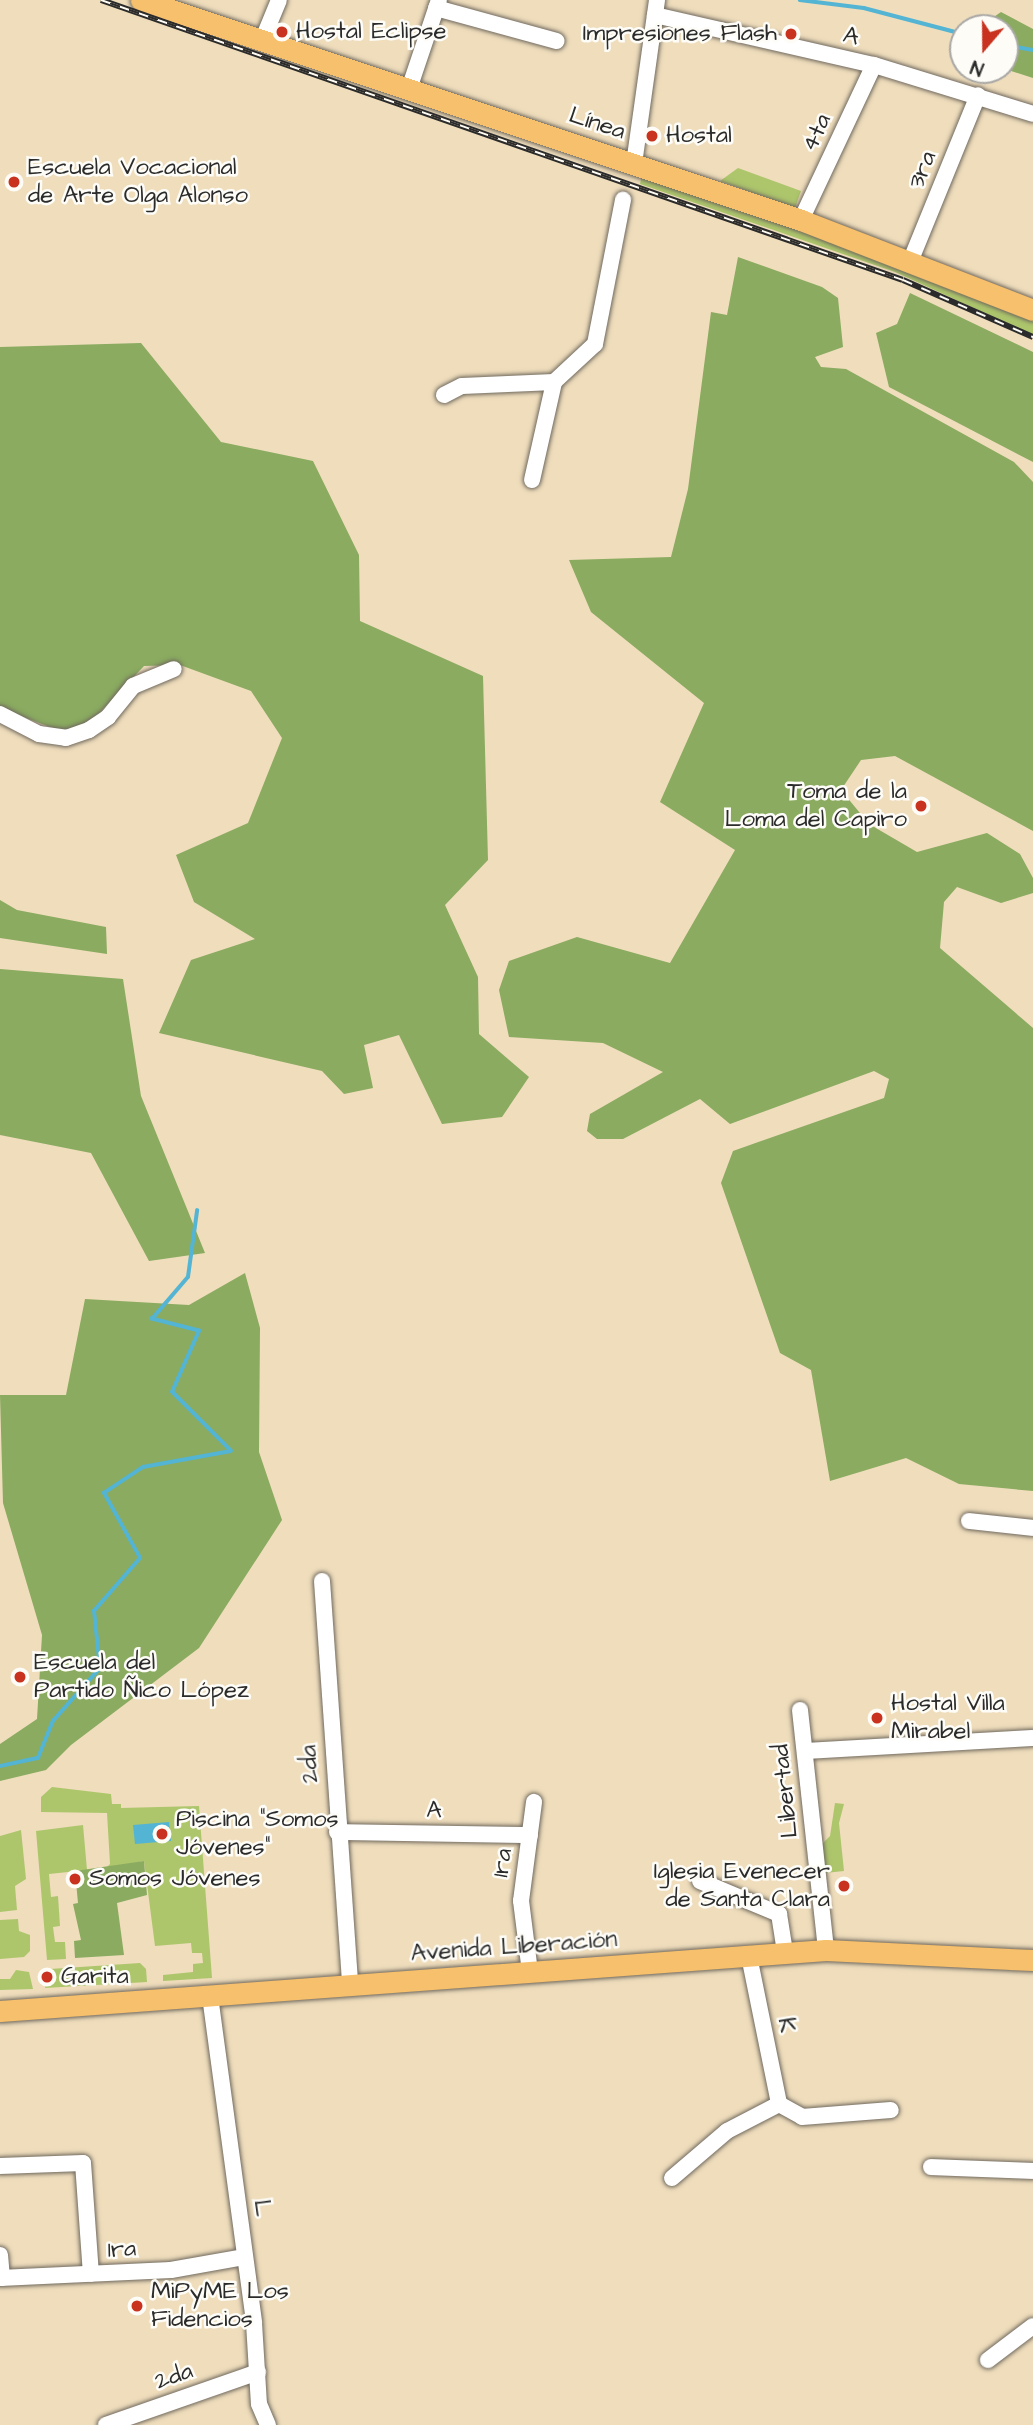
<!DOCTYPE html>
<html>
<head>
<meta charset="utf-8">
<style>
  body { margin:0 }
  #map { position:relative; width:1033px; height:2425px; overflow:hidden; background:#efddbc; font-family:"Architects Daughter",sans-serif }
  div>[style] { position:absolute }
  .green>* { inset:0; background:#adc66c }
  .forest>* { inset:0; background:#8aab60 }
  .water>* { inset:0; background:#54b4d3 }
  .stream>* { height:3.5px; margin:-1.75px; padding:0 1.75px; transform-origin:1.75px; border-radius:1.75px; background:#54b4d3 }
  .roads { filter:drop-shadow(0 0 2px #70695e) drop-shadow(0 0 2px #70695e) }
  .minor>* { height:16px; margin:-8px; padding:0 8px; transform-origin:8px; border-radius:8px; background:#fff }
  .major>* { height:21px; margin:-10.5px; padding:0 10.5px; transform-origin:10.5px; border-radius:10.5px; background:#f7c06c }
  .rail>* { height:6px; margin-top:-3px; transform-origin:0; background:repeating-linear-gradient(90deg,#fdfcf7 0 10px,#2b2b2b 0 20px); box-sizing:border-box; border-block:2px solid #2b2b2b }
  .dots>* { width:19px; height:19px; translate:-50% -50%; box-sizing:border-box; border:4px solid #fdfcf7; border-radius:50% }
  span { translate:-50% -50%; white-space:nowrap; text-align:center; line-height:1.15; -webkit-text-stroke:5px #fdfcf7; paint-order:stroke }
  .poi-label { font-size:24px; color:#2b2b2b }
  .left { translate:0 -50%; text-align:left }
  .right { translate:-100% -50%; text-align:right }
  .street-label { font-size:24px; color:#2b2b2b }
  .north { position:absolute; left:949px; top:14px; width:70px; height:70px; box-sizing:border-box; background:#fdfcf7; border:2px solid #a9a8a5; border-radius:50%; rotate:200deg; font-size:19px; font-weight:700; line-height:28px; text-align:center; color:#2b2b2b }
  .north::after { content:''; display:block; margin:auto; width:24px; height:32px; background:#c8321e; clip-path:polygon(50% 0,100% 100%,50% 72%,0 100%) }
</style>
</head>
<body>
<div id="map">
  <div class="green">
    <i style="clip-path:polygon(738px 168px,801px 191px,795px 208px,720px 181px)"></i>
    <i style="clip-path:polygon(642px 174px,800px 226px,1033px 320px,1033px 335px,895px 272px,640px 184px)"></i>
    <i style="clip-path:polygon(52px 1787px,111px 1794px,112px 1804px,121px 1804px,121px 1808px,199px 1806px,212px 1978px,163px 1981px,163px 1975px,193px 1972px,193px 1964px,203px 1963px,202px 1953px,192px 1953px,191px 1943px,155px 1946px,144px 1861px,105px 1869px,110px 1864px,107px 1813px,41px 1812px,41px 1797px)"></i>
    <i style="clip-path:polygon(835px 1803px,844px 1804px,839px 1823px,844px 1871px,825px 1873px,822px 1844px,830px 1836px)"></i>
    <i style="clip-path:polygon(83px 1825px,87px 1870px,49px 1874px,51px 1897px,58px 1896px,60px 1926px,53px 1927px,55px 1942px,65px 1942px,66px 1959px,47px 1960px,36px 1831px)"></i>
    <i style="clip-path:polygon(21px 1830px,26px 1879px,15px 1886px,17px 1910px,0 1912px,0 1836px)"></i>
    <i style="clip-path:polygon(18px 1919px,19px 1931px,30px 1935px,30px 1951px,24px 1957px,0 1959px,0 1920px)"></i>
    <i style="clip-path:polygon(140px 1963px,146px 1969px,147px 1982px,45px 1988px,50px 1969px)"></i>
    <i style="clip-path:polygon(16px 1970px,29px 1972px,33px 1989px,0 1990px,0 1979px,10px 1979px)"></i>
  </div>
  <div class="forest">
    <i style="clip-path:polygon(1001px 12px,1033px 29px,1033px 78px,1005px 69px,1005px 28px,978px 28px)"></i>
    <i style="clip-path:polygon(738px 257px,822px 287px,838px 298px,843px 347px,815px 357px,821px 367px,846px 369px,1014px 462px,1033px 482px,1033px 831px,895px 756px,861px 760px,841px 790px,869px 824px,917px 852px,987px 833px,1020px 854px,1033px 878px,1033px 893px,1001px 903px,957px 887px,944px 902px,940px 948px,1033px 1028px,1033px 1491px,959px 1484px,906px 1458px,830px 1481px,811px 1370px,780px 1353px,721px 1183px,733px 1151px,884px 1098px,889px 1079px,874px 1071px,730px 1124px,700px 1099px,623px 1139px,597px 1139px,587px 1131px,590px 1114px,663px 1072px,603px 1043px,509px 1037px,499px 990px,509px 961px,577px 937px,670px 963px,735px 850px,660px 802px,704px 703px,591px 612px,569px 560px,671px 557px,688px 489px,711px 312px,727px 315px)"></i>
    <i style="clip-path:polygon(910px 293px,1033px 352px,1033px 462px,889px 387px,876px 333px,897px 324px)"></i>
    <i style="clip-path:polygon(141px 343px,221px 442px,313px 461px,359px 555px,360px 621px,483px 676px,488px 860px,445px 905px,478px 977px,479px 1034px,529px 1077px,502px 1117px,442px 1124px,399px 1035px,364px 1045px,373px 1088px,344px 1094px,322px 1071px,159px 1033px,191px 960px,255px 939px,194px 902px,176px 855px,248px 823px,282px 738px,251px 691px,180px 665px,144px 666px,86px 727px,63px 732px,0 708px,0 347px)"></i>
    <i style="clip-path:polygon(0 900px,17px 910px,106px 927px,107px 954px,0 938px)"></i>
    <i style="clip-path:polygon(0 969px,123px 979px,141px 1096px,205px 1253px,149px 1261px,91px 1153px,0 1135px)"></i>
    <i style="clip-path:polygon(245px 1273px,260px 1328px,259px 1452px,282px 1520px,199px 1648px,71px 1745px,46px 1770px,0 1781px,0 1744px,37px 1719px,42px 1635px,3px 1503px,0 1395px,66px 1395px,85px 1299px,189px 1305px)"></i>
    <i style="clip-path:polygon(144px 1861px,147px 1895px,117px 1903px,124px 1955px,75px 1958px,74px 1941px,81px 1940px,73px 1904px,78px 1903px,75px 1871px)"></i>
  </div>
  <div class="water">
    <i style="clip-path:polygon(169px 1822px,171px 1841px,135px 1844px,133px 1825px)"></i>
  </div>
  <div class="stream">
    <i style="left:800px;top:0;width:64px;rotate:7.1deg"></i>
    <i style="left:864px;top:8px;width:102px;rotate:14.7deg"></i>
    <i style="left:1005px;top:45px;width:28px;rotate:10deg"></i>
    <i style="left:0;top:1766px;width:39px;rotate:-12deg"></i>
    <i style="left:38px;top:1758px;width:40px;rotate:-68deg"></i>
    <i style="left:53px;top:1721px;width:71px;rotate:-48.4deg"></i>
    <i style="left:100px;top:1668px;width:57px;rotate:-96deg"></i>
    <i style="left:94px;top:1611px;width:70px;rotate:-49deg"></i>
    <i style="left:140px;top:1558px;width:74px;rotate:-119deg"></i>
    <i style="left:104px;top:1493px;width:47px;rotate:-33.7deg"></i>
    <i style="left:143px;top:1467px;width:89px;rotate:-10.3deg"></i>
    <i style="left:231px;top:1451px;width:83px;rotate:-135deg"></i>
    <i style="left:172px;top:1392px;width:67px;rotate:-66.1deg"></i>
    <i style="left:199px;top:1331px;width:49px;rotate:-165.7deg"></i>
    <i style="left:152px;top:1319px;width:55px;rotate:-49.4deg"></i>
    <i style="left:188px;top:1277px;width:67px;rotate:-82.2deg"></i>
  </div>
  <div class="roads">
    <div class="minor">
      <i style="left:436px;top:8px;width:125px;rotate:15.3deg"></i>
      <i style="left:655px;top:15px;width:225px;rotate:12.9deg"></i>
      <i style="left:874px;top:65px;width:166px;rotate:17.1deg"></i>
      <i style="left:262px;top:41px;width:44px;rotate:-67.5deg"></i>
      <i style="left:409px;top:89px;width:94px;rotate:-71.4deg"></i>
      <i style="left:634px;top:164px;width:166px;rotate:-82deg"></i>
      <i style="left:801px;top:220px;width:171px;rotate:-64.8deg"></i>
      <i style="left:910px;top:262px;width:180px;rotate:-67.8deg"></i>
      <i style="left:444px;top:395px;width:20px;rotate:-27deg"></i>
      <i style="left:462px;top:386px;width:92px;rotate:-2.5deg"></i>
      <i style="left:532px;top:480px;width:100px;rotate:-77.3deg"></i>
      <i style="left:554px;top:382px;width:56px;rotate:-42.8deg"></i>
      <i style="left:595px;top:344px;width:147px;rotate:-79deg"></i>
      <i style="left:0;top:714px;width:44px;rotate:27.1deg"></i>
      <i style="left:39px;top:734px;width:27px;rotate:8deg"></i>
      <i style="left:66px;top:738px;width:24px;rotate:-19deg"></i>
      <i style="left:89px;top:730px;width:23px;rotate:-34deg"></i>
      <i style="left:108px;top:717px;width:40px;rotate:-51deg"></i>
      <i style="left:133px;top:686px;width:44px;rotate:-22.5deg"></i>
      <i style="left:969px;top:1521px;width:64px;rotate:6.2deg"></i>
      <i style="left:322px;top:1581px;width:405px;rotate:86deg"></i>
      <i style="left:800px;top:1710px;width:241px;rotate:83.8deg"></i>
      <i style="left:805px;top:1751px;width:228px;rotate:-3.3deg"></i>
      <i style="left:337px;top:1832px;width:193px;rotate:0.9deg"></i>
      <i style="left:700px;top:1881px;width:86px;rotate:22.7deg"></i>
      <i style="left:779px;top:1914px;width:39px;rotate:81deg"></i>
      <i style="left:749px;top:1956px;width:151px;rotate:78.5deg"></i>
      <i style="left:530px;top:1972px;width:72px;rotate:-97.2deg"></i>
      <i style="left:521px;top:1901px;width:100px;rotate:-82.5deg"></i>
      <i style="left:210px;top:1996px;width:330px;rotate:82.3deg"></i>
      <i style="left:254px;top:2323px;width:81px;rotate:86.5deg"></i>
      <i style="left:259px;top:2404px;width:23px;rotate:67deg"></i>
      <i style="left:0;top:2166px;width:83px;rotate:-2.1deg"></i>
      <i style="left:83px;top:2163px;width:111px;rotate:85.9deg"></i>
      <i style="left:931px;top:2167px;width:102px;rotate:2.2deg"></i>
      <i style="left:672px;top:2178px;width:72px;rotate:-40.5deg"></i>
      <i style="left:727px;top:2131px;width:59px;rotate:-27.4deg"></i>
      <i style="left:779px;top:2104px;width:26px;rotate:29deg"></i>
      <i style="left:802px;top:2117px;width:89px;rotate:-4.5deg"></i>
      <i style="left:0;top:2255px;width:23px;rotate:85deg"></i>
      <i style="left:0;top:2278px;width:171px;rotate:-2.7deg"></i>
      <i style="left:171px;top:2270px;width:75px;rotate:-10deg"></i>
      <i style="left:988px;top:2360px;width:56px;rotate:-37.1deg"></i>
      <i style="left:106px;top:2425px;width:161px;rotate:-19.2deg"></i>
    </div>
    <div class="major">
      <i style="left:141px;top:0;width:696px;rotate:18.43deg"></i>
      <i style="left:801px;top:220px;width:249px;rotate:21.2deg"></i>
      <i style="left:0;top:2011px;width:828px;rotate:-4.22deg"></i>
      <i style="left:826px;top:1950px;width:207px;rotate:2.8deg"></i>
    </div>
  </div>
  <div class="rail">
    <i style="left:101px;top:0;width:849px;rotate:19.25deg"></i>
    <i style="left:903px;top:280px;width:142px;rotate:23.7deg"></i>
  </div>
  <div class="dots">
    <i style="left:282px;top:32px;background:#c8321e"></i>
    <i style="left:791px;top:34px;background:#c8321e"></i>
    <i style="left:652px;top:136px;background:#c8321e"></i>
    <i style="left:14px;top:182px;background:#c8321e"></i>
    <i style="left:921px;top:806px;background:#c8321e"></i>
    <i style="left:20px;top:1677px;background:#c8321e"></i>
    <i style="left:877px;top:1718px;background:#c8321e"></i>
    <i style="left:162px;top:1834px;background:#c8321e"></i>
    <i style="left:75px;top:1879px;background:#c8321e"></i>
    <i style="left:844px;top:1886px;background:#c8321e"></i>
    <i style="left:47px;top:1977px;background:#c8321e"></i>
    <i style="left:137px;top:2306px;background:#c8321e"></i>
  </div>
  <div class="poi-label">
    <span class="left" style="left:296px;top:32px">Hostal Eclipse</span>
    <span class="right" style="left:777px;top:34px">Impresiones Flash</span>
    <span class="left" style="left:666px;top:136px">Hostal</span>
    <span class="left" style="left:28px;top:182px">Escuela Vocacional<br>de Arte Olga Alonso</span>
    <span class="right" style="left:907px;top:806px">Toma de la<br>Loma del Capiro</span>
    <span class="left" style="left:34px;top:1677px">Escuela del<br>Partido Ñico López</span>
    <span class="left" style="left:891px;top:1718px">Hostal Villa<br>Mirabel</span>
    <span class="left" style="left:176px;top:1834px">Piscina "Somos<br>Jóvenes"</span>
    <span class="right" style="left:830px;top:1886px">Iglesia Evenecer<br>de Santa Clara</span>
    <span class="left" style="left:89px;top:1879px">Somos Jóvenes</span>
    <span class="left" style="left:61px;top:1977px">Garita</span>
    <span class="left" style="left:151px;top:2306px">MiPyME Los<br>Fidencios</span>
  </div>
  <div class="street-label">
    <span style="left:851px;top:37px;rotate:13deg">A</span>
    <span style="left:597px;top:124px;rotate:18deg">Línea</span>
    <span style="left:817px;top:133px;rotate:-65deg">4ta</span>
    <span style="left:923px;top:170px;rotate:-68deg">3ra</span>
    <span style="left:310px;top:1764px;rotate:-93deg">2da</span>
    <span style="left:786px;top:1791px;rotate:-96deg">Libertad</span>
    <span style="left:434px;top:1811px;rotate:1deg">A</span>
    <span style="left:503px;top:1863px;rotate:-82deg">1ra</span>
    <span style="left:514px;top:1947px;rotate:-4deg">Avenida Liberación</span>
    <span style="left:786px;top:2025px;rotate:79deg">K</span>
    <span style="left:262px;top:2208px;rotate:82deg">L</span>
    <span style="left:122px;top:2250px;rotate:-3deg">1ra</span>
    <span style="left:174px;top:2377px;rotate:-19deg">2da</span>
  </div>
  <div class="north">N</div>
</div>
</body>
</html>
